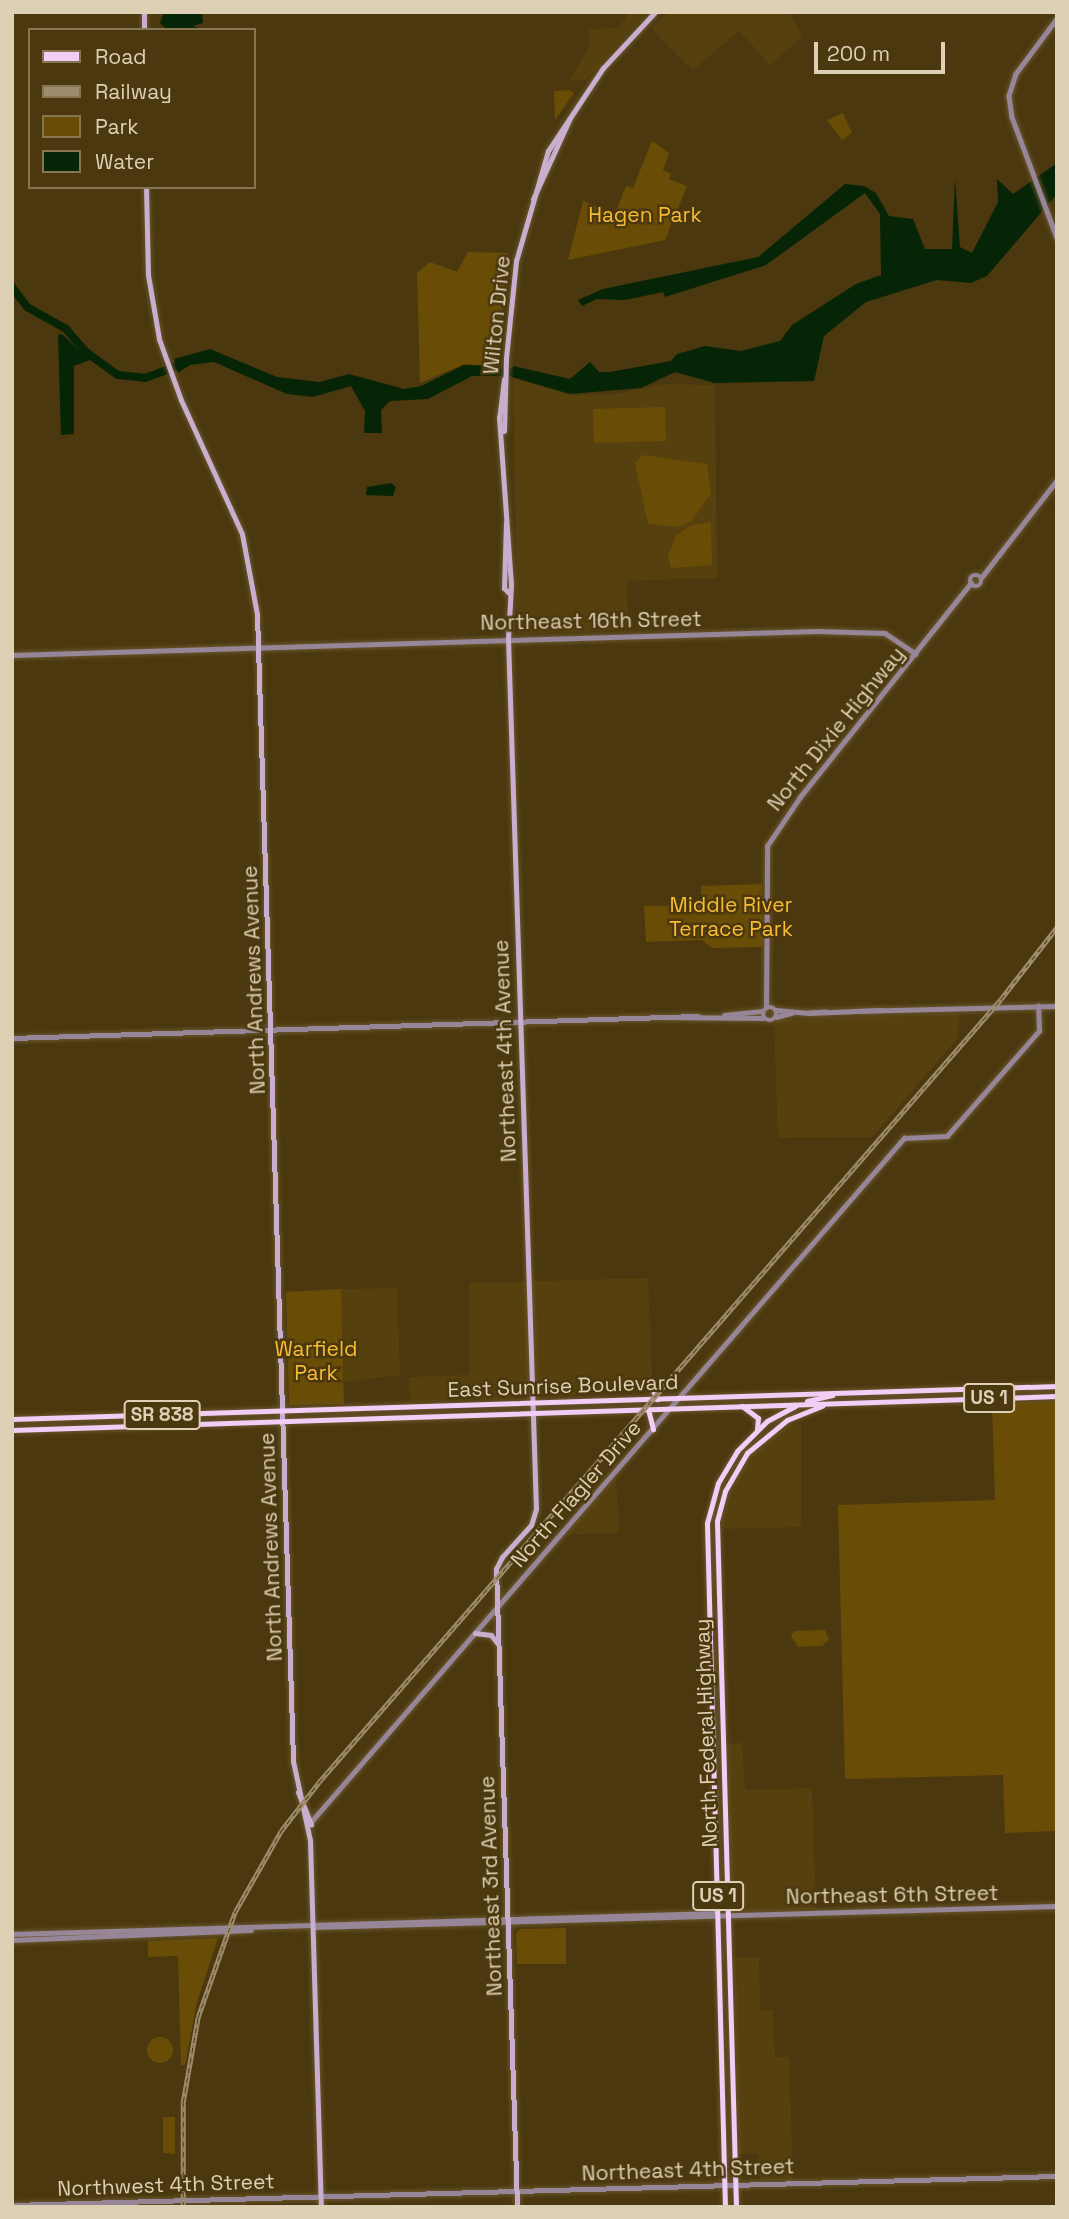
<!DOCTYPE html>
<html>
<head>
<meta charset="utf-8">
<style>
  body { margin:0 }
  #map { position:relative; width:1069px; height:2219px; overflow:hidden; background:#4b380e; font-family:"Space Grotesk",sans-serif }
  div>[style] { position:absolute }
  .built>* { inset:0; background:#56400e }
  .green>* { inset:0; background:#694d07 }
  .round { border-radius:50% }
  .water>* { inset:0; background:#062506 }
  .river>* { height:8px; margin:-4px; padding:0 4px; transform-origin:4px; border-radius:4px; background:#062506 }
  .roads { filter:drop-shadow(0 0 2px #68562f) drop-shadow(0 0 2px #68562f) }
  .tertiary>* { height:4.5px; margin:-2.25px; padding:0 2.25px; transform-origin:2.25px; border-radius:2.25px; background:#978598 }
  .tertiary>.ring { margin:-2.25px; padding:0; box-sizing:content-box; background:none; border:4.5px solid #978598; border-radius:50% }
  .secondary>* { height:5px; margin:-2.5px; padding:0 2.5px; transform-origin:2.5px; border-radius:2.5px; background:#caaecd }
  .primary>* { height:5px; margin:-2.5px; padding:0 2.5px; transform-origin:2.5px; border-radius:2.5px; background:#f2cdf6 }
  .rail>* { height:4.5px; margin-top:-2.25px; transform-origin:0; background:repeating-linear-gradient(90deg,#4b380e 0 5px,#9d8c6b 0 10px); box-sizing:border-box; border-block:2px solid #9d8c6b }
  span { translate:-50% -50%; white-space:nowrap; text-align:center; line-height:1.15; -webkit-text-stroke:5px #4b380e; paint-order:stroke }
  .shield-label span { padding:2px 5px; background:#4b380e; border:2px solid; border-radius:5px; -webkit-text-stroke-width:0 }
  .shield-label { font-size:19px; color:#ded0b5; font-weight:700 }
  .park-label { font-size:21px; color:#f8bc33 }
  .street-label { font-size:21px; color:#ded0b5 }
  .frame { position:absolute; inset:0; border:14px solid #ded0b5; pointer-events:none }
  .legend { position:absolute; left:28px; top:28px; width:228px; height:161px; box-sizing:border-box; background:#4b380e; border:2px solid #867551; margin:0; padding:9px 12px; list-style:none; font-size:21px; color:#ded0b5 }
  .legend li { display:flex; align-items:center; gap:14px; height:35px }
  .legend b { width:35px; border:2px solid #867551 }
  .scale { position:absolute; left:814px; top:42px; width:131px; height:32px; box-sizing:border-box; border:4px solid #ded0b5; border-top:0; padding-left:9px; font-size:21px; line-height:24px; white-space:nowrap; color:#ded0b5; -webkit-text-stroke:5px #4b380e; paint-order:stroke }
</style>
</head>
<body>
<div id="map">
  <div class="built">
    <i style="clip-path:polygon(629px 12px,647px 12px,586px 80px,570px 80px,590px 46px,589px 29px,619px 28px)"></i>
    <i style="clip-path:polygon(669px 12px,790px 12px,802px 37px,770px 65px,739px 31px,693px 70px,651px 28px)"></i>
    <i style="clip-path:polygon(513px 378px,570px 395px,616px 394px,665px 384px,715px 385px,717px 578px,627px 581px,628px 630px,517px 634px)"></i>
    <i style="clip-path:polygon(959px 1013px,958px 1038px,872px 1137px,778px 1138px,774px 1024px,779px 1020px)"></i>
    <i style="clip-path:polygon(648px 1278px,652px 1375px,640px 1392px,410px 1402px,409px 1377px,470px 1375px,469px 1283px)"></i>
    <i style="clip-path:polygon(397px 1288px,400px 1375px,344px 1382px,341px 1289px)"></i>
    <i style="clip-path:polygon(801px 1424px,801px 1527px,720px 1529px,729px 1493px,749px 1457px,786px 1425px)"></i>
    <i style="clip-path:polygon(616px 1477px,619px 1533px,564px 1535px)"></i>
    <i style="clip-path:polygon(742px 1743px,745px 1790px,812px 1788px,816px 1909px,733px 1912px,725px 1744px)"></i>
    <i style="clip-path:polygon(759px 1957px,760px 2010px,773px 2010px,775px 2057px,789px 2057px,793px 2180px,760px 2181px,758px 2153px,738px 2154px,734px 1958px)"></i>
  </div>
  <div class="green">
    <i style="clip-path:polygon(570px 90px,574px 93px,555px 120px,554px 91px)"></i>
    <i style="clip-path:polygon(843px 113px,852px 133px,842px 140px,827px 120px)"></i>
    <i style="clip-path:polygon(652px 141px,669px 153px,663px 170px,671px 174px,669px 179px,687px 186px,665px 240px,568px 260px,583px 201px,615px 214px,626px 186px,633px 188px)"></i>
    <i style="clip-path:polygon(468px 252px,508px 253px,497px 366px,464px 364px,420px 383px,417px 273px,430px 262px,457px 272px)"></i>
    <i style="clip-path:polygon(665px 407px,666px 441px,594px 443px,593px 409px)"></i>
    <i style="clip-path:polygon(643px 455px,707px 464px,711px 493px,691px 522px,678px 527px,648px 524px,635px 463px)"></i>
    <i style="clip-path:polygon(711px 522px,712px 565px,671px 568px,668px 555px,676px 536px,691px 525px)"></i>
    <i style="clip-path:polygon(762px 884px,763px 947px,712px 948px,702px 940px,646px 942px,644px 906px,701px 905px,701px 886px)"></i>
    <i style="clip-path:polygon(341px 1289px,344px 1404px,289px 1405px,286px 1292px)"></i>
    <i style="clip-path:polygon(1057px 1401px,1057px 1831px,1005px 1833px,1003px 1775px,845px 1779px,838px 1505px,995px 1500px,992px 1403px)"></i>
    <i style="clip-path:polygon(825px 1630px,829px 1640px,822px 1646px,798px 1647px,791px 1637px,794px 1631px)"></i>
    <i style="clip-path:polygon(566px 1928px,566px 1964px,517px 1964px,516px 1933px,520px 1929px)"></i>
    <i style="clip-path:polygon(218px 1938px,197px 2002px,185px 2065px,181px 2065px,178px 1956px,148px 1957px,148px 1941px)"></i>
    <i class="round" style="left:147px;top:2037px;width:26px;height:26px"></i>
    <i style="clip-path:polygon(163px 2117px,175px 2117px,175px 2154px,163px 2153px)"></i>
  </div>
  <div class="water">
    <i style="clip-path:polygon(164px 12px,202px 12px,203px 23px,193px 26px,203px 30px,167px 30px,160px 23px)"></i>
    <i style="clip-path:polygon(1057px 163px,1057px 194px,987px 276px,971px 283px,937px 280px,866px 302px,824px 336px,814px 381px,715px 383px,675px 372px,641px 388px,570px 394px,512px 377px,513px 366px,570px 379px,590px 362px,599px 372px,610px 372px,671px 361px,677px 354px,705px 346px,741px 351px,780px 341px,792px 325px,856px 284px,881px 275px,880px 214px,865px 193px,766px 265px,665px 297px,663px 292px,625px 300px,597px 299px,582px 306px,578px 300px,603px 289px,758px 257px,845px 184px,864px 186px,876px 193px,889px 216px,913px 219px,925px 249px,952px 249px,955px 179px,960px 247px,972px 253px,998px 202px,997px 179px,1013px 194px)"></i>
    <i style="clip-path:polygon(62px 334px,90px 360px,74px 366px,74px 434px,61px 435px,58px 335px)"></i>
    <i style="clip-path:polygon(210px 349px,277px 377px,319px 382px,349px 374px,404px 389px,421px 386px,464px 365px,497px 366px,496px 376px,472px 376px,428px 399px,390px 401px,381px 410px,382px 433px,364px 433px,365px 411px,351px 386px,313px 397px,287px 394px,214px 362px,189px 365px,178px 373px,174px 359px)"></i>
    <i style="clip-path:polygon(391px 483px,396px 487px,393px 496px,366px 495px,367px 487px)"></i>
  </div>
  <div class="river">
    <i style="left:12px;top:287px;width:25px;rotate:53deg"></i>
    <i style="left:27px;top:307px;width:45px;rotate:29.4deg"></i>
    <i style="left:66px;top:329px;width:30px;rotate:49deg"></i>
    <i style="left:86px;top:352px;width:39px;rotate:36deg"></i>
    <i style="left:118px;top:375px;width:27px;rotate:6deg"></i>
    <i style="left:145px;top:378px;width:44px;rotate:-20.1deg"></i>
    <i style="left:486px;top:371px;width:36px;rotate:3deg"></i>
  </div>
  <div class="roads">
    <div class="tertiary">
      <i style="left:1057px;top:19px;width:69px;rotate:126.7deg"></i>
      <i style="left:1016px;top:74px;width:23px;rotate:108deg"></i>
      <i style="left:1009px;top:96px;width:21px;rotate:82deg"></i>
      <i style="left:1012px;top:117px;width:129px;rotate:69.6deg"></i>
      <i class="ring" style="left:970.5px;top:575.5px;width:6.5px;height:6.5px"></i>
      <i style="left:981px;top:578px;width:124px;rotate:-52.2deg"></i>
      <i style="left:12px;top:655px;width:805px;rotate:-1.71deg"></i>
      <i style="left:817px;top:631px;width:68px;rotate:1.7deg"></i>
      <i style="left:885px;top:633px;width:37px;rotate:34deg"></i>
      <i class="ring" style="left:763px;top:1007px;width:9.5px;height:9.5px"></i>
      <i style="left:766px;top:1008px;width:162px;rotate:-89.6deg"></i>
      <i style="left:767px;top:846px;width:59px;rotate:-56deg"></i>
      <i style="left:800px;top:797px;width:274px;rotate:-51.4deg"></i>
      <i style="left:776px;top:1010px;width:33px;rotate:5deg"></i>
      <i style="left:854px;top:1011px;width:203px;rotate:-1.4deg"></i>
      <i style="left:826px;top:1012px;width:17px;rotate:177deg"></i>
      <i style="left:809px;top:1013px;width:72px;rotate:-2.4deg"></i>
      <i style="left:724px;top:1015px;width:39px;rotate:-6deg"></i>
      <i style="left:660px;top:1017px;width:103px;rotate:0.6deg"></i>
      <i style="left:776px;top:1017px;width:16px;rotate:-15deg"></i>
      <i style="left:12px;top:1038px;width:686px;rotate:-1.84deg"></i>
      <i style="left:310px;top:1823px;width:907px;rotate:-49.07deg"></i>
      <i style="left:904px;top:1138px;width:43px;rotate:-2.7deg"></i>
      <i style="left:947px;top:1136px;width:140px;rotate:-48.8deg"></i>
      <i style="left:1039px;top:1031px;width:25px;rotate:-92deg"></i>
      <i style="left:313px;top:1927px;width:744px;rotate:-1.62deg"></i>
      <i style="left:12px;top:1934px;width:705px;rotate:-1.71deg"></i>
      <i style="left:12px;top:1940px;width:239px;rotate:-2.4deg"></i>
      <i style="left:12px;top:2205px;width:1045px;rotate:-1.59deg"></i>
    </div>
    <div class="secondary">
      <i style="left:144px;top:12px;width:18px;rotate:90deg"></i>
      <i style="left:146px;top:187px;width:88px;rotate:88.7deg"></i>
      <i style="left:148px;top:275px;width:65px;rotate:80.2deg"></i>
      <i style="left:159px;top:339px;width:65px;rotate:70.2deg"></i>
      <i style="left:181px;top:400px;width:147px;rotate:65.5deg"></i>
      <i style="left:242px;top:534px;width:81px;rotate:79.4deg"></i>
      <i style="left:257px;top:614px;width:1148px;rotate:88.2deg"></i>
      <i style="left:293px;top:1761px;width:81px;rotate:77.9deg"></i>
      <i style="left:310px;top:1840px;width:367px;rotate:88.3deg"></i>
      <i style="left:533px;top:199px;width:89px;rotate:-65.4deg"></i>
      <i style="left:504px;top:379px;width:38px;rotate:97deg"></i>
      <i style="left:499px;top:417px;width:168px;rotate:85.9deg"></i>
      <i style="left:511px;top:585px;width:53px;rotate:93.2deg"></i>
      <i style="left:508px;top:638px;width:871px;rotate:88.16deg"></i>
      <i style="left:536px;top:1509px;width:17px;rotate:107deg"></i>
      <i style="left:531px;top:1525px;width:43px;rotate:132.2deg"></i>
      <i style="left:502px;top:1557px;width:13px;rotate:117deg"></i>
      <i style="left:496px;top:1569px;width:638px;rotate:88.11deg"></i>
      <i style="left:504px;top:431px;width:73px;rotate:-88.4deg"></i>
      <i style="left:506px;top:358px;width:98px;rotate:-84.1deg"></i>
      <i style="left:516px;top:261px;width:115px;rotate:-73.8deg"></i>
      <i style="left:548px;top:151px;width:100px;rotate:-56.5deg"></i>
      <i style="left:603px;top:68px;width:76px;rotate:-47.1deg"></i>
      <i style="left:506px;top:522px;width:66px;rotate:91.7deg"></i>
      <i style="left:504px;top:588px;width:6px;rotate:45deg"></i>
      <i style="left:475px;top:1633px;width:16px;rotate:7deg"></i>
      <i style="left:491px;top:1635px;width:11px;rotate:52deg"></i>
      <i style="left:298px;top:1792px;width:35px;rotate:68deg"></i>
    </div>
    <div class="primary">
      <i style="left:650px;top:1385px;width:16px;rotate:63deg"></i>
      <i style="left:807px;top:1401px;width:26px;rotate:-13deg"></i>
      <i style="left:742px;top:1406px;width:20px;rotate:37deg"></i>
      <i style="left:758px;top:1418px;width:11px;rotate:95deg"></i>
      <i style="left:648px;top:1409px;width:21px;rotate:76deg"></i>
      <i style="left:12px;top:1419px;width:1046px;rotate:-1.81deg"></i>
      <i style="left:12px;top:1430px;width:1046px;rotate:-1.86deg"></i>
      <i style="left:725px;top:2207px;width:684px;rotate:-91.51deg"></i>
      <i style="left:707px;top:1523px;width:41px;rotate:-74.6deg"></i>
      <i style="left:718px;top:1483px;width:37px;rotate:-59deg"></i>
      <i style="left:737px;top:1451px;width:42px;rotate:-45deg"></i>
      <i style="left:767px;top:1421px;width:32px;rotate:-28deg"></i>
      <i style="left:736px;top:2207px;width:686px;rotate:-91.59deg"></i>
      <i style="left:717px;top:1521px;width:31px;rotate:-75deg"></i>
      <i style="left:725px;top:1491px;width:44px;rotate:-59.9deg"></i>
      <i style="left:747px;top:1453px;width:52px;rotate:-39.5deg"></i>
      <i style="left:787px;top:1420px;width:38px;rotate:-22deg"></i>
    </div>
  </div>
  <div class="rail">
    <i style="left:183px;top:2207px;width:105px;rotate:-90deg"></i>
    <i style="left:183px;top:2102px;width:86px;rotate:-80deg"></i>
    <i style="left:198px;top:2017px;width:111px;rotate:-70.6deg"></i>
    <i style="left:235px;top:1912px;width:93px;rotate:-60.4deg"></i>
    <i style="left:281px;top:1831px;width:62px;rotate:-52.2deg"></i>
    <i style="left:319px;top:1782px;width:1038px;rotate:-48.94deg"></i>
    <i style="left:1001px;top:999px;width:91px;rotate:-52.1deg"></i>
  </div>
  <div class="shield-label">
    <span style="left:989px;top:1398px">US 1</span>
    <span style="left:162px;top:1415px">SR 838</span>
    <span style="left:718px;top:1896px">US 1</span>
  </div>
  <div class="park-label">
    <span style="left:645px;top:215px">Hagen Park</span>
    <span style="left:731px;top:917px">Middle River<br>Terrace Park</span>
    <span style="left:316px;top:1361px">Warfield<br>Park</span>
  </div>
  <div class="street-label">
    <span style="left:497px;top:315px;rotate:-84deg">Wilton Drive</span>
    <span style="left:591px;top:621px;rotate:-1deg">Northeast 16th Street</span>
    <span style="left:836px;top:729px;rotate:-51deg">North Dixie Highway</span>
    <span style="left:254px;top:980px;rotate:-92deg">North Andrews Avenue</span>
    <span style="left:505px;top:1051px;rotate:-92deg">Northeast 4th Avenue</span>
    <span style="left:563px;top:1386px;rotate:-2deg">East Sunrise Boulevard</span>
    <span style="left:576px;top:1494px;rotate:-49deg">North Flagler Drive</span>
    <span style="left:271px;top:1547px;rotate:-92deg">North Andrews Avenue</span>
    <span style="left:706px;top:1733px;rotate:-92deg">North Federal Highway</span>
    <span style="left:491px;top:1886px;rotate:-92deg">Northeast 3rd Avenue</span>
    <span style="left:892px;top:1895px;rotate:-1deg">Northeast 6th Street</span>
    <span style="left:688px;top:2170px;rotate:-2deg">Northeast 4th Street</span>
    <span style="left:166px;top:2185px;rotate:-2deg">Northwest 4th Street</span>
  </div>
  <div class="frame"></div>
  <ul class="legend">
  <li><b style="height:9px;background:#f2cdf6"></b>Road</li>
  <li><b style="height:9px;background:#9d8c6b"></b>Railway</li>
  <li><b style="height:19px;background:#694d07"></b>Park</li>
  <li><b style="height:19px;background:#062506"></b>Water</li>
  </ul>
  <div class="scale">200 m</div>
</div>
</body>
</html>
